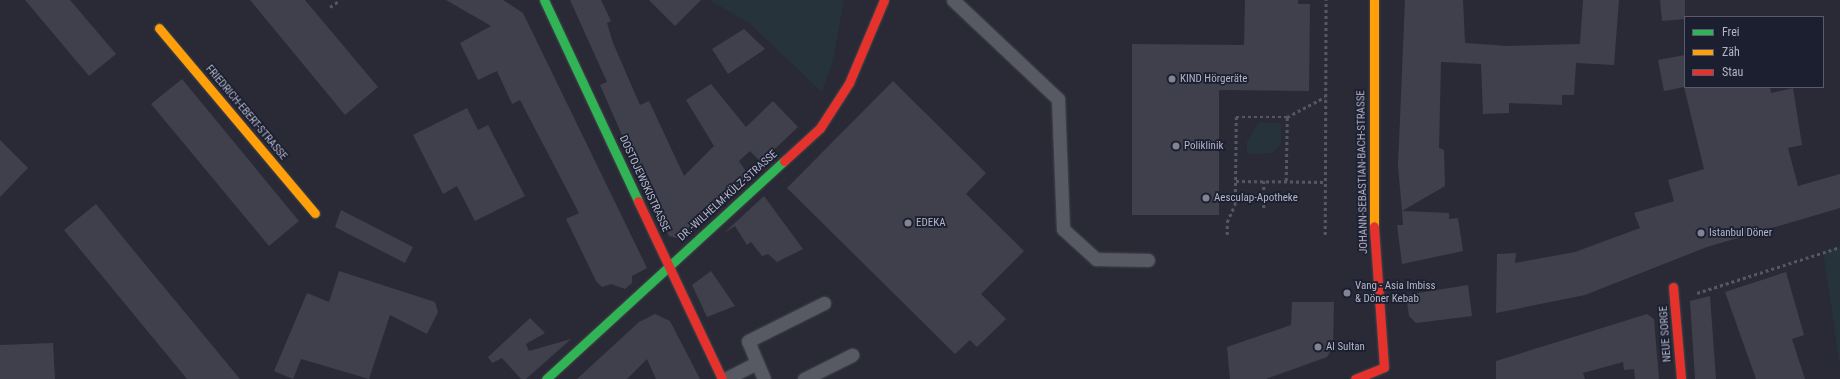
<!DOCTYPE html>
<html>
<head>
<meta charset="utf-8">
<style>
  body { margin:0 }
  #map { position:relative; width:1840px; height:379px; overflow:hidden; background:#292a35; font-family:"Roboto Condensed",sans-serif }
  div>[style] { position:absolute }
  .green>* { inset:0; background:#26333b }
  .building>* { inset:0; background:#3f404b }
  .path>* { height:2.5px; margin-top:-1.25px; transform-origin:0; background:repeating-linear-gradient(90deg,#555861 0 3px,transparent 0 6px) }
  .roads { filter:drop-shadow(0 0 1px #44454c) drop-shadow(0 0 1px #44454c) }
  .lane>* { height:13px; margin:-6.5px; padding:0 6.5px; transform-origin:6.5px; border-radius:6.5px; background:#585a63 }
  .fast>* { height:9px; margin:-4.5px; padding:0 4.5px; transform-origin:4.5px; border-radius:4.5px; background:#30b455 }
  .slow>* { height:9px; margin:-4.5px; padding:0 4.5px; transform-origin:4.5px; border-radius:4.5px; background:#ff9f0a }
  .jam>* { height:9px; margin:-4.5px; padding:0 4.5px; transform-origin:4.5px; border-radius:4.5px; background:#e5322d }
  .dots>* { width:11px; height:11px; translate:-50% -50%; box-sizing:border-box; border:2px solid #1c1f30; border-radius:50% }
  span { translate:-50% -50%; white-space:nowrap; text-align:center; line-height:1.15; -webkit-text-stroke:3.5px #1c1f30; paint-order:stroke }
  .poi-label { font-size:11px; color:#b2b5c7 }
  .left { translate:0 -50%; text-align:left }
  .street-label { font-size:11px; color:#b2b5c7 }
  .legend { position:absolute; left:1684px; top:16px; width:140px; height:72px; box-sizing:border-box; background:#1c1f30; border:1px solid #585b6c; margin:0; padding:5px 7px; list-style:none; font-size:12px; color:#b2b5c7 }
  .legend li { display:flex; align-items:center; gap:8px; height:20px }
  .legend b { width:20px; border:1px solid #585b6c }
</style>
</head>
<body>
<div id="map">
  <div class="green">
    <i style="clip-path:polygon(710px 0,844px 0,832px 64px,822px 92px,750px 24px)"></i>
    <i style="clip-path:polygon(1258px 123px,1281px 123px,1281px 144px,1273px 153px,1247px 154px,1247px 141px)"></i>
    <i style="clip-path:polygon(1840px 247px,1840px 365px,1823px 251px)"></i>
  </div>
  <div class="building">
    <i style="clip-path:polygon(25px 0,70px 0,116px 54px,89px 76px)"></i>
    <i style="clip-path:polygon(250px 0,305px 0,378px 87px,345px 115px)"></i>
    <i style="clip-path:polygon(446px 0,503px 0,523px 13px,647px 268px,632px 276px,632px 283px,625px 289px,611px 284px,602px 287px,596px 281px,566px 219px,579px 213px,520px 100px,512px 104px,497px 71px,478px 80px,460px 43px,491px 26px)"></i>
    <i style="clip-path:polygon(570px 0,601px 0,611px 21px,607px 23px,613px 43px,640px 105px,649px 101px,684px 176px,714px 146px,686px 100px,711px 84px,746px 127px,773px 101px,798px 127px,761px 162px,750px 151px,739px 161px,749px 176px,680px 239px,669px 236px,640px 176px,600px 85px,607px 82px)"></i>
    <i style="clip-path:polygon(649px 0,701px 0,675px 26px)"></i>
    <i style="clip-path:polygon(1245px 0,1298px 0,1298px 4px,1310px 4px,1309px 91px,1219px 90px,1219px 215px,1132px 215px,1132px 44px,1244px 45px)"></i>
    <i style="clip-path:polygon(1405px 0,1463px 0,1465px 43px,1508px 46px,1580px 44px,1583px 0,1619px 0,1614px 65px,1576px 63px,1574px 95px,1562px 95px,1562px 105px,1509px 103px,1509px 113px,1483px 114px,1481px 64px,1441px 62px,1439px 148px,1444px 150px,1445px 186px,1402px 211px,1398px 166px)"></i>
    <i style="clip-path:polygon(1660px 0,1685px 0,1685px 19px,1662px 21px)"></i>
    <i style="clip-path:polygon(744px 29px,765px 49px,728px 74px,712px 49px)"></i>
    <i style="clip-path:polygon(1685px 55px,1685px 87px,1770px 87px,1771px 93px,1793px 88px,1802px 145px,1788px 148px,1798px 186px,1840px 174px,1840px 208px,1707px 247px,1585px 295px,1496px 313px,1497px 254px,1516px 253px,1515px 263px,1575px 252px,1640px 228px,1634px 213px,1674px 201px,1668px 180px,1704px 169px,1684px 87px,1664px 91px,1658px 60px)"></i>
    <i style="clip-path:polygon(182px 79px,299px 221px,269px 246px,151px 104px)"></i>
    <i style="clip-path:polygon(893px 81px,986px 173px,966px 194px,1024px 251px,981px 294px,1006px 319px,977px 347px,970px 340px,955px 354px,787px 188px)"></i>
    <i style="clip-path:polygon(467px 108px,478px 130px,488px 125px,525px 196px,475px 221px,457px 186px,443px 194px,413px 135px)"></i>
    <i style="clip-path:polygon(0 140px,28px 168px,0 197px)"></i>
    <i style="clip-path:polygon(764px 196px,803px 249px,777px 262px,768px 254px,762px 256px,751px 242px,747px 245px,735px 226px,724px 233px)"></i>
    <i style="clip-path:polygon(96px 204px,125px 240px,240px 379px,187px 379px,93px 265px,64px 230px)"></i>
    <i style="clip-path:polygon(341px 210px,413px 247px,405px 263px,335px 227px)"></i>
    <i style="clip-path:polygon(1402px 211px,1449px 213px,1449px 219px,1458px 218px,1463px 251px,1402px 264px,1397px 225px,1403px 225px)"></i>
    <i style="clip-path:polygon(339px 271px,435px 302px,438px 312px,427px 334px,390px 315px,369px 379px,301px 359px,293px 379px,274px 371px,307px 293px,329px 302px)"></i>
    <i style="clip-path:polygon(711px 271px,735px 306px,707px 317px,692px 285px)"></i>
    <i style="clip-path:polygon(1786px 272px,1804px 335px,1792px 339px,1805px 379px,1756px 379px,1725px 292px)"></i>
    <i style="clip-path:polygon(1468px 285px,1472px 316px,1416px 323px,1409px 316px,1406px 295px)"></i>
    <i style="clip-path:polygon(1710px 296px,1716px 379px,1695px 379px,1690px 301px)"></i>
    <i style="clip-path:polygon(1292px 302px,1334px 302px,1333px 347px,1327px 357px,1266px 379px,1230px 379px,1227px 347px,1291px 325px)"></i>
    <i style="clip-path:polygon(655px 314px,670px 321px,700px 379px,656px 379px,647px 359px,627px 379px,577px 379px,639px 322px)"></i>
    <i style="clip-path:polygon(1647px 314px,1654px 319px,1659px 379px,1635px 379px,1634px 369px,1624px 370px,1623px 362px,1583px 373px,1585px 379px,1496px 379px,1496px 361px)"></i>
    <i style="clip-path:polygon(530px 318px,545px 333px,526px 344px,529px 351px,571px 339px,526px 379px,521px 379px,502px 358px,492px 363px,488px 357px)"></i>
    <i style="clip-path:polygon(53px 343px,55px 379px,0 379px,0 345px)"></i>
  </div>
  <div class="path">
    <i style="left:330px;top:7px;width:12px;rotate:-35deg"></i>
    <i style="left:1236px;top:181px;width:89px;rotate:0.6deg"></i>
    <i style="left:1264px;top:181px;width:29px;rotate:90deg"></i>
    <i style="left:1286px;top:181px;width:64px;rotate:-89.1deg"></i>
    <i style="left:1227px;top:235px;width:13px;rotate:-90deg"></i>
    <i style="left:1227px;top:222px;width:20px;rotate:-66deg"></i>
    <i style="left:1235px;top:204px;width:87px;rotate:-89.3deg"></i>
    <i style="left:1236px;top:117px;width:51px"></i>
    <i style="left:1287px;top:117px;width:43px;rotate:-27.8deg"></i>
    <i style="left:1325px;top:235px;width:235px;rotate:-89.8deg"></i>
    <i style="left:1697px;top:293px;width:150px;rotate:-17.8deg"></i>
  </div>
  <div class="roads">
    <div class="lane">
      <i style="left:953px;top:0;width:144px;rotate:43.3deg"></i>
      <i style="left:1058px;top:99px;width:130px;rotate:87.8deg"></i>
      <i style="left:1063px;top:229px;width:45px;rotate:42.3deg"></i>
      <i style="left:1096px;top:259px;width:52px;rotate:1.1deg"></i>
      <i style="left:725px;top:379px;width:35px;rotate:-27deg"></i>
      <i style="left:764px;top:379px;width:41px;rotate:-112.8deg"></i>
      <i style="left:748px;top:341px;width:85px;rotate:-26.6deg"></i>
      <i style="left:804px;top:379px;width:54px;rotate:-26.6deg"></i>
    </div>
    <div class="fast">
      <i style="left:544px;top:0;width:222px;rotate:64.9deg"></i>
      <i style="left:546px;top:379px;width:323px;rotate:-42.5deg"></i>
    </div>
    <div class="slow">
      <i style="left:1374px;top:0;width:226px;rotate:90deg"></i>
      <i style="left:159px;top:28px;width:242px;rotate:49.9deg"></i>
    </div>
    <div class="jam">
      <i style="left:784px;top:161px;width:49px;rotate:-42.5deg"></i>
      <i style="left:820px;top:128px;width:54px;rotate:-57.2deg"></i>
      <i style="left:849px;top:83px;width:90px;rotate:-67.1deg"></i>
      <i style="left:638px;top:201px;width:197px;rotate:64.7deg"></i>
      <i style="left:1673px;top:287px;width:92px;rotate:85deg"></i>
      <i style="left:1355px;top:379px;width:31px;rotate:-22deg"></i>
      <i style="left:1384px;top:367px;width:141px;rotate:-94.1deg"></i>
    </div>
  </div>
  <div class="dots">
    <i style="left:1172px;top:79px;background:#828494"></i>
    <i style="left:1176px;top:146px;background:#828494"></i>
    <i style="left:1206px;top:198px;background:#828494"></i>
    <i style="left:908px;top:223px;background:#828494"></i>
    <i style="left:1701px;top:233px;background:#828494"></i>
    <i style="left:1347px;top:293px;background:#828494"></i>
    <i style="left:1318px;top:347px;background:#828494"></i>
  </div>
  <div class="poi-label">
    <span class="left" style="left:1180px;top:79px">KIND Hörgeräte</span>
    <span class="left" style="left:1184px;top:146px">Poliklinik</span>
    <span class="left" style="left:1214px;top:198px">Aesculap-Apotheke</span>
    <span class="left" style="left:916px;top:223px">EDEKA</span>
    <span class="left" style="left:1709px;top:233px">Istanbul Döner</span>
    <span class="left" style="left:1355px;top:293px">Vang - Asia Imbiss<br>&amp; Döner Kebab</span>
    <span class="left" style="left:1326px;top:347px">Al Sultan</span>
  </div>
  <div class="street-label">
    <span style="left:246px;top:113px;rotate:50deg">FRIEDRICH-EBERT-STRASSE</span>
    <span style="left:1363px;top:172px;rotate:-91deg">JOHANN-SEBASTIAN-BACH-STRASSE</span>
    <span style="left:644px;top:184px;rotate:65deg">DOSTOJEWSKISTRASSE</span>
    <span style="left:728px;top:196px;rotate:-42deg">DR.-WILHELM-KÜLZ-STRASSE</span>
    <span style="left:1666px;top:334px;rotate:-94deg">NEUE SORGE</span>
  </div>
  <ul class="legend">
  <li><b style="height:5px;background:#30b455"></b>Frei</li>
  <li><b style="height:5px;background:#ff9f0a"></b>Zäh</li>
  <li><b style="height:5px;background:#e5322d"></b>Stau</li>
  </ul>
</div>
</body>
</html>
